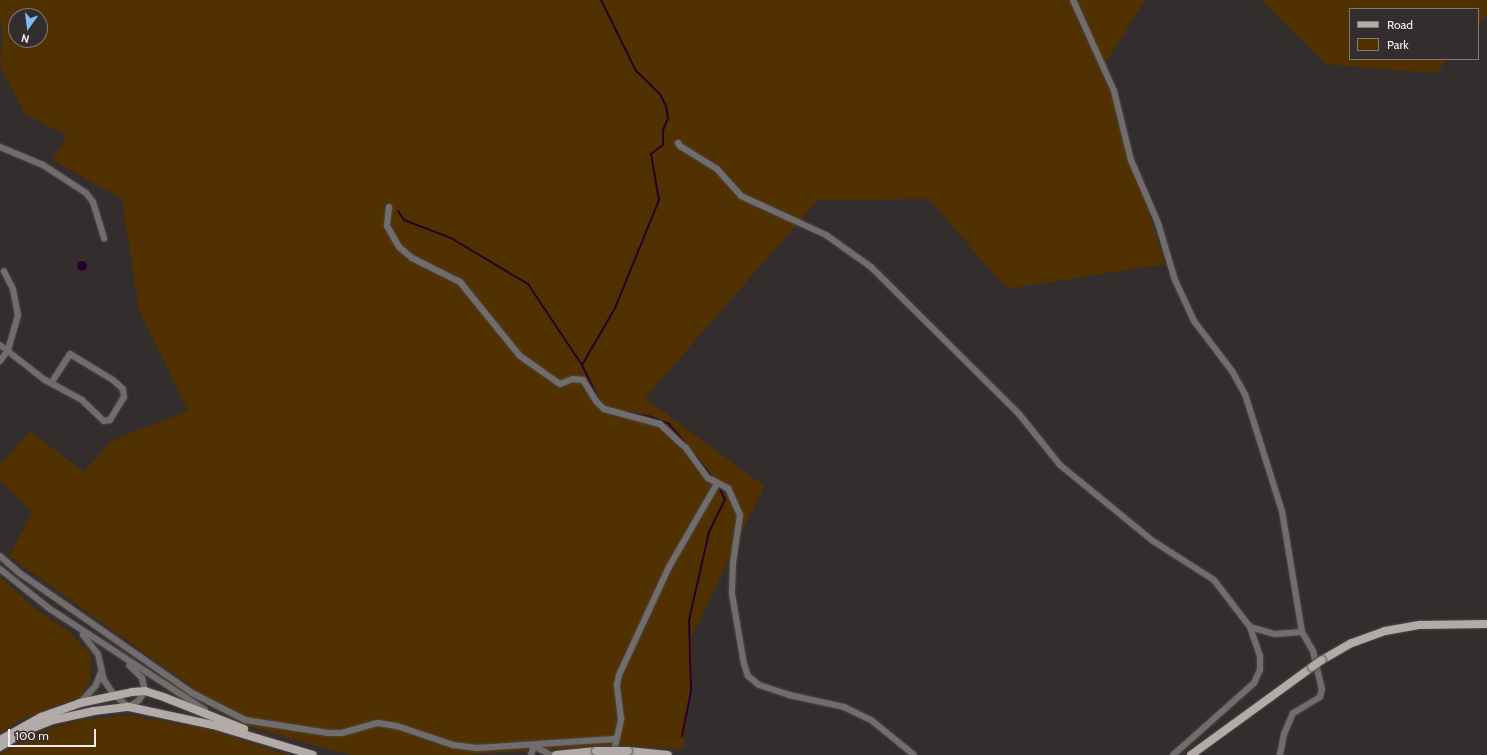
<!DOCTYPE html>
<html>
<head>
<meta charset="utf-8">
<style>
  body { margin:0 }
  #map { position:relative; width:1487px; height:755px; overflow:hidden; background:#342d2d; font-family:Cabin,sans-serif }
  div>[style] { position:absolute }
  .green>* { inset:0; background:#523100 }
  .water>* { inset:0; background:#28002a }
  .round { border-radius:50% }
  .stream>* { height:2px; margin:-1px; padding:0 1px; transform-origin:1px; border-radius:1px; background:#28002a }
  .roads { filter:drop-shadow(0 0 1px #4f4848) drop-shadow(0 0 1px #4f4848) }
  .minor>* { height:6px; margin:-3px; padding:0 3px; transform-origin:3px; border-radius:3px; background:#716d6c }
  .major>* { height:8px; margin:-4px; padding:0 4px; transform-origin:4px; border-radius:4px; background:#b2aba8 }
  .bridges { filter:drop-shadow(0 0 1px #4f4848) drop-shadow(0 0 1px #4f4848) }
  .major-bridge>* { height:8px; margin:-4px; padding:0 4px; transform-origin:4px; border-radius:4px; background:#b2aba8 }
  span { translate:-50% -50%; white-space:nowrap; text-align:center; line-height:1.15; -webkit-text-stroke:4px #342d2d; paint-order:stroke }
  .legend { position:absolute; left:1349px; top:8px; width:130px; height:52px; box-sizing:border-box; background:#342d2d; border:1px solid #807a7a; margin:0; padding:5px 7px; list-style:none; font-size:12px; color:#f2eded }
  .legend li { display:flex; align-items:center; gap:8px; height:20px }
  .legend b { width:20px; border:1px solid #807a7a }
  .north { position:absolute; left:8px; top:8px; width:40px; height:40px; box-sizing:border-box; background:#342d2d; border:1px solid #807a7a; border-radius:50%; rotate:194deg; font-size:11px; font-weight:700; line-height:16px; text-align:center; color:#f2eded }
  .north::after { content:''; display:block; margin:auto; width:14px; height:18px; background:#7cbef9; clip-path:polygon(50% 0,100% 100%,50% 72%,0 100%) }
  .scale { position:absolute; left:8px; top:729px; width:88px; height:18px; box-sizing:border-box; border:2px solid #f2eded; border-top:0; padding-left:5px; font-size:12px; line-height:14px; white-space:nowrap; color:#f2eded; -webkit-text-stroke:3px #342d2d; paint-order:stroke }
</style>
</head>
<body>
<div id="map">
  <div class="green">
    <i style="clip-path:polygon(evenodd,0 0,1145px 0,1103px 67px,1165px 264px,1007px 289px,929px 199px,818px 200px,645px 398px,764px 486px,691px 638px,693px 666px,683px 750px,629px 745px,464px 755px,350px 755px,247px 726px,9px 556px,33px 512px,0 481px,0 465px,30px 431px,84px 472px,111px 441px,188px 411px,139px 310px,122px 199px,53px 160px,67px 135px,25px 114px,0 66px,3px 29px,0 25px,0 0,16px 16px,40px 16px,40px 40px,16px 40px,16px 16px)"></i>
    <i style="clip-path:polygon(1261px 0,1487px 0,1487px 15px,1478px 25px,1478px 9px,1350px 9px,1350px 59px,1448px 59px,1436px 73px,1326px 64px)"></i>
    <i style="clip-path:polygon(0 577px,33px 607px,68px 631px,91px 655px,90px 681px,80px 697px,20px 720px,0 734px)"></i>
    <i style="clip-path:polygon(128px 715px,212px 730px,288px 755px,0 755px,36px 732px,82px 720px)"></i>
  </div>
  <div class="water">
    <i class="round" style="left:77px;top:261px;width:10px;height:10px"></i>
  </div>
  <div class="stream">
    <i style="left:398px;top:211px;width:11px;rotate:56deg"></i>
    <i style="left:404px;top:220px;width:50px;rotate:21deg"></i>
    <i style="left:451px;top:238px;width:90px;rotate:30.9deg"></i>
    <i style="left:528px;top:284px;width:97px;rotate:56.3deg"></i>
    <i style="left:582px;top:365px;width:41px;rotate:64.1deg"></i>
    <i style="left:600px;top:402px;width:10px;rotate:37deg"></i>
    <i style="left:582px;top:365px;width:66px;rotate:-59.9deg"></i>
    <i style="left:615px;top:308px;width:117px;rotate:-67.8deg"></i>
    <i style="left:659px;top:200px;width:47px;rotate:-99.9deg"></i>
    <i style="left:651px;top:154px;width:15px;rotate:-37deg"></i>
    <i style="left:663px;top:145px;width:15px;rotate:-90deg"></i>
    <i style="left:663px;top:130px;width:13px;rotate:-67deg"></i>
    <i style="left:668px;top:118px;width:12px;rotate:-99deg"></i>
    <i style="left:666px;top:106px;width:13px;rotate:-117deg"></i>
    <i style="left:660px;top:94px;width:33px;rotate:-136deg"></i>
    <i style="left:636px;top:71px;width:79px;rotate:-116.2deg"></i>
    <i style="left:626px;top:412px;width:25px;rotate:11deg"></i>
    <i style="left:651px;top:417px;width:19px;rotate:21deg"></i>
    <i style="left:669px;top:424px;width:26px;rotate:50deg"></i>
    <i style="left:691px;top:450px;width:36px;rotate:52deg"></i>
    <i style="left:682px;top:736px;width:46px;rotate:-78.7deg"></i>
    <i style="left:691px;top:691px;width:71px;rotate:-91.6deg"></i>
    <i style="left:689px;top:620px;width:90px;rotate:-77.2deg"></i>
    <i style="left:709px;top:532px;width:37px;rotate:-64deg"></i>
    <i style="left:725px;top:499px;width:16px;rotate:-117deg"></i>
  </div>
  <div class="roads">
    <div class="minor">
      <i style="left:1073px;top:0;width:100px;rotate:65.7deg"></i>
      <i style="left:1114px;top:91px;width:71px;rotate:76.2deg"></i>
      <i style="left:1131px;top:160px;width:69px;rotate:66.8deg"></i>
      <i style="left:1158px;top:223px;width:59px;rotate:73.4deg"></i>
      <i style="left:1175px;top:280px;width:45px;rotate:65.1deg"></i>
      <i style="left:1194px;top:321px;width:63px;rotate:52.8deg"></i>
      <i style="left:1232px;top:371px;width:26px;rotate:61deg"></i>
      <i style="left:1245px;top:394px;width:123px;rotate:72.5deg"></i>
      <i style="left:1282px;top:511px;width:123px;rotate:80.6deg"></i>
      <i style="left:1302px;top:632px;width:22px;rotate:60deg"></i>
      <i style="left:1313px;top:651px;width:39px;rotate:77deg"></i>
      <i style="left:1322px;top:689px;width:8px;rotate:104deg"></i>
      <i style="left:1320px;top:697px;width:31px;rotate:149deg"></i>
      <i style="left:1293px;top:713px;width:23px;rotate:113deg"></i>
      <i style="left:1284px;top:734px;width:21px;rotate:101deg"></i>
      <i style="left:678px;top:143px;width:4px;rotate:56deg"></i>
      <i style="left:680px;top:146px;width:44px;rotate:31.9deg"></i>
      <i style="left:717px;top:169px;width:36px;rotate:48deg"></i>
      <i style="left:741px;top:196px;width:94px;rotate:24.6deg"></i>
      <i style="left:826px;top:235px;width:55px;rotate:35.4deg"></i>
      <i style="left:871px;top:267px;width:209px;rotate:44.8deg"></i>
      <i style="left:1019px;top:414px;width:65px;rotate:51.2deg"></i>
      <i style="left:1060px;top:465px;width:120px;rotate:39.3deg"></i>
      <i style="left:1153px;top:541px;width:72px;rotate:32.6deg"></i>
      <i style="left:1214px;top:580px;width:59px;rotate:52.5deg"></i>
      <i style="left:1250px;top:627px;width:26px;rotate:16deg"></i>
      <i style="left:1275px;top:634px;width:27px;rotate:-4deg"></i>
      <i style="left:0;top:147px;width:47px;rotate:22.7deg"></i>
      <i style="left:43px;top:165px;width:51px;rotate:33.1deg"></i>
      <i style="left:86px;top:193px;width:11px;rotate:52deg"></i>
      <i style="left:93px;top:202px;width:38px;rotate:73deg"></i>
      <i style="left:389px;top:207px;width:19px;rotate:96deg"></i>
      <i style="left:387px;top:226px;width:24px;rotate:60deg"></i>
      <i style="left:399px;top:247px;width:17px;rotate:40deg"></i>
      <i style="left:412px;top:258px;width:54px;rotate:26.6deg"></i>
      <i style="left:460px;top:282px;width:95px;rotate:51deg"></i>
      <i style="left:520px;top:356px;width:49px;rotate:35deg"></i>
      <i style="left:560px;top:384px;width:14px;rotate:-21deg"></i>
      <i style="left:573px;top:379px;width:10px;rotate:6deg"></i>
      <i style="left:583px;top:380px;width:25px;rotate:58deg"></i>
      <i style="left:596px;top:401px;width:11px;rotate:45deg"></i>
      <i style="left:604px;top:409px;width:58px;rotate:15deg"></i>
      <i style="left:660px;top:424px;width:35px;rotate:43deg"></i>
      <i style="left:686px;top:448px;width:37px;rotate:54deg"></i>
      <i style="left:708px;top:478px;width:22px;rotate:27deg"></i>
      <i style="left:728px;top:488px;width:30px;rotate:66deg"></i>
      <i style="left:740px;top:515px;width:49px;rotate:98.3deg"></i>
      <i style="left:733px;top:563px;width:31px;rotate:92deg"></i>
      <i style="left:732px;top:594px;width:71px;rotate:80.3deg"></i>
      <i style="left:744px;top:664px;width:13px;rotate:72deg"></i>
      <i style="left:748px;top:676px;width:14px;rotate:39deg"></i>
      <i style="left:759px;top:685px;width:32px;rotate:18deg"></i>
      <i style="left:789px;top:695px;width:56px;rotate:12.3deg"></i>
      <i style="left:844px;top:707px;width:30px;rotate:26deg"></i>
      <i style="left:871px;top:720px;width:55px;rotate:39.1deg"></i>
      <i style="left:0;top:345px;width:57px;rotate:37.9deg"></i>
      <i style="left:45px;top:380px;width:42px;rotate:28.4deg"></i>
      <i style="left:82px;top:400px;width:30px;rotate:44deg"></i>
      <i style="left:104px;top:421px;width:6px;rotate:-9deg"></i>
      <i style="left:110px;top:420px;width:27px;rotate:-59deg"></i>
      <i style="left:124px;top:397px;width:8px;rotate:-97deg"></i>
      <i style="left:123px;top:389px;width:13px;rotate:-138deg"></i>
      <i style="left:113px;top:380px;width:50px;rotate:-148.8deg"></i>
      <i style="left:70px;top:354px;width:35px;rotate:123deg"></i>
      <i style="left:0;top:361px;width:14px;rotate:-54deg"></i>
      <i style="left:8px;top:350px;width:36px;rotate:-74deg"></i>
      <i style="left:18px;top:315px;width:26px;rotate:-101deg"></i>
      <i style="left:13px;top:289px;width:20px;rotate:-117deg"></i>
      <i style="left:0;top:556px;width:28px;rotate:41deg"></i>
      <i style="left:21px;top:574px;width:208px;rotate:34.8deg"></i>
      <i style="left:192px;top:693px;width:59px;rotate:27deg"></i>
      <i style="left:245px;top:720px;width:84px;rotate:8.9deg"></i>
      <i style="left:328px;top:733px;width:14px"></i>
      <i style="left:342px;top:733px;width:37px;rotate:-16deg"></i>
      <i style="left:378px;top:723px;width:19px;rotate:9deg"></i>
      <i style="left:397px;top:726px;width:59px;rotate:18.7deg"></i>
      <i style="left:453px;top:745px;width:24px;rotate:7deg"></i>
      <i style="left:477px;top:748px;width:139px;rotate:-3.7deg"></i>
      <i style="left:0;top:569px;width:64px;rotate:38.7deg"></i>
      <i style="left:50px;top:609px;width:185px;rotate:33.1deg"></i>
      <i style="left:83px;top:635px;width:24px;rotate:52deg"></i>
      <i style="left:98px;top:654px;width:27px;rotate:77deg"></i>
      <i style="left:104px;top:680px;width:17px;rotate:57deg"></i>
      <i style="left:113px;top:694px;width:21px;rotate:39deg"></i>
      <i style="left:129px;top:707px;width:12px;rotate:-35deg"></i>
      <i style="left:139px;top:700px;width:11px;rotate:-56deg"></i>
      <i style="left:145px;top:691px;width:13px;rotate:-103deg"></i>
      <i style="left:142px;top:678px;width:18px;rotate:-135deg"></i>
      <i style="left:80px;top:703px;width:24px;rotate:-48deg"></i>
      <i style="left:96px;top:685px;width:14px;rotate:-69deg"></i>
      <i style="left:531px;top:755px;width:9px;rotate:-72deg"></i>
      <i style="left:534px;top:746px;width:18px;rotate:29deg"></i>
      <i style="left:613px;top:755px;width:37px;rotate:-77deg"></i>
      <i style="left:621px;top:719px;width:34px;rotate:-97deg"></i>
      <i style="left:617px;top:685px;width:10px;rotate:-79deg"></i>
      <i style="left:619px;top:675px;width:119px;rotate:-65.2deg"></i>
      <i style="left:669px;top:567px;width:96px;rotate:-60deg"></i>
      <i style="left:1173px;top:755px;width:108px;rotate:-41.6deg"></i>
      <i style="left:1254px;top:683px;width:14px;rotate:-65deg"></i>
      <i style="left:1260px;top:670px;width:14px;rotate:-90deg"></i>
      <i style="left:1260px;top:656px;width:31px;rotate:-109deg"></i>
    </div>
    <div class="major">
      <i style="left:1322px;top:660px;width:34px;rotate:-30deg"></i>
      <i style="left:1352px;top:643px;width:35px;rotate:-20deg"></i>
      <i style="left:1385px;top:631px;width:36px;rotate:-10deg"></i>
      <i style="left:1420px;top:625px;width:67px;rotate:-0.9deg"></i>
      <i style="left:0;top:740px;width:47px;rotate:-29.3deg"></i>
      <i style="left:41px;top:717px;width:41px;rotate:-19.7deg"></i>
      <i style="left:80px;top:703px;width:53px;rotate:-11.9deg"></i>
      <i style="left:132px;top:692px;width:13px;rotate:-4deg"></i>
      <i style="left:145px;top:691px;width:22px;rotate:18deg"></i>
      <i style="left:166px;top:698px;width:84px;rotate:21.7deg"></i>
      <i style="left:0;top:747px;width:27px;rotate:-33deg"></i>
      <i style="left:23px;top:732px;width:32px;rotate:-22deg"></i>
      <i style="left:53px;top:720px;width:42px;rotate:-12.4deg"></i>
      <i style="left:94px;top:711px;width:35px;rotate:-7deg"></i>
      <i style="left:129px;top:707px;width:86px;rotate:12.1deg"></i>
      <i style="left:213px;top:725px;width:104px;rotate:16.7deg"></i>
      <i style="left:628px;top:751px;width:40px;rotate:5.7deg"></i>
      <i style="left:556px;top:755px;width:40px;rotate:-5.7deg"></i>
      <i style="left:1191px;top:755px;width:150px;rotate:-36deg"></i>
    </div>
  </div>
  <div class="bridges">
    <div class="major-bridge">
      <i style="left:1312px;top:667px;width:12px;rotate:-35deg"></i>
      <i style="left:596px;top:751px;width:32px"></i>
    </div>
  </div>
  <ul class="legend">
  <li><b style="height:5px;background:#b2aba8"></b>Road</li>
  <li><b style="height:11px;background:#523100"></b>Park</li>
  </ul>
  <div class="north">N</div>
  <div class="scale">100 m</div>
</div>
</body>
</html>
